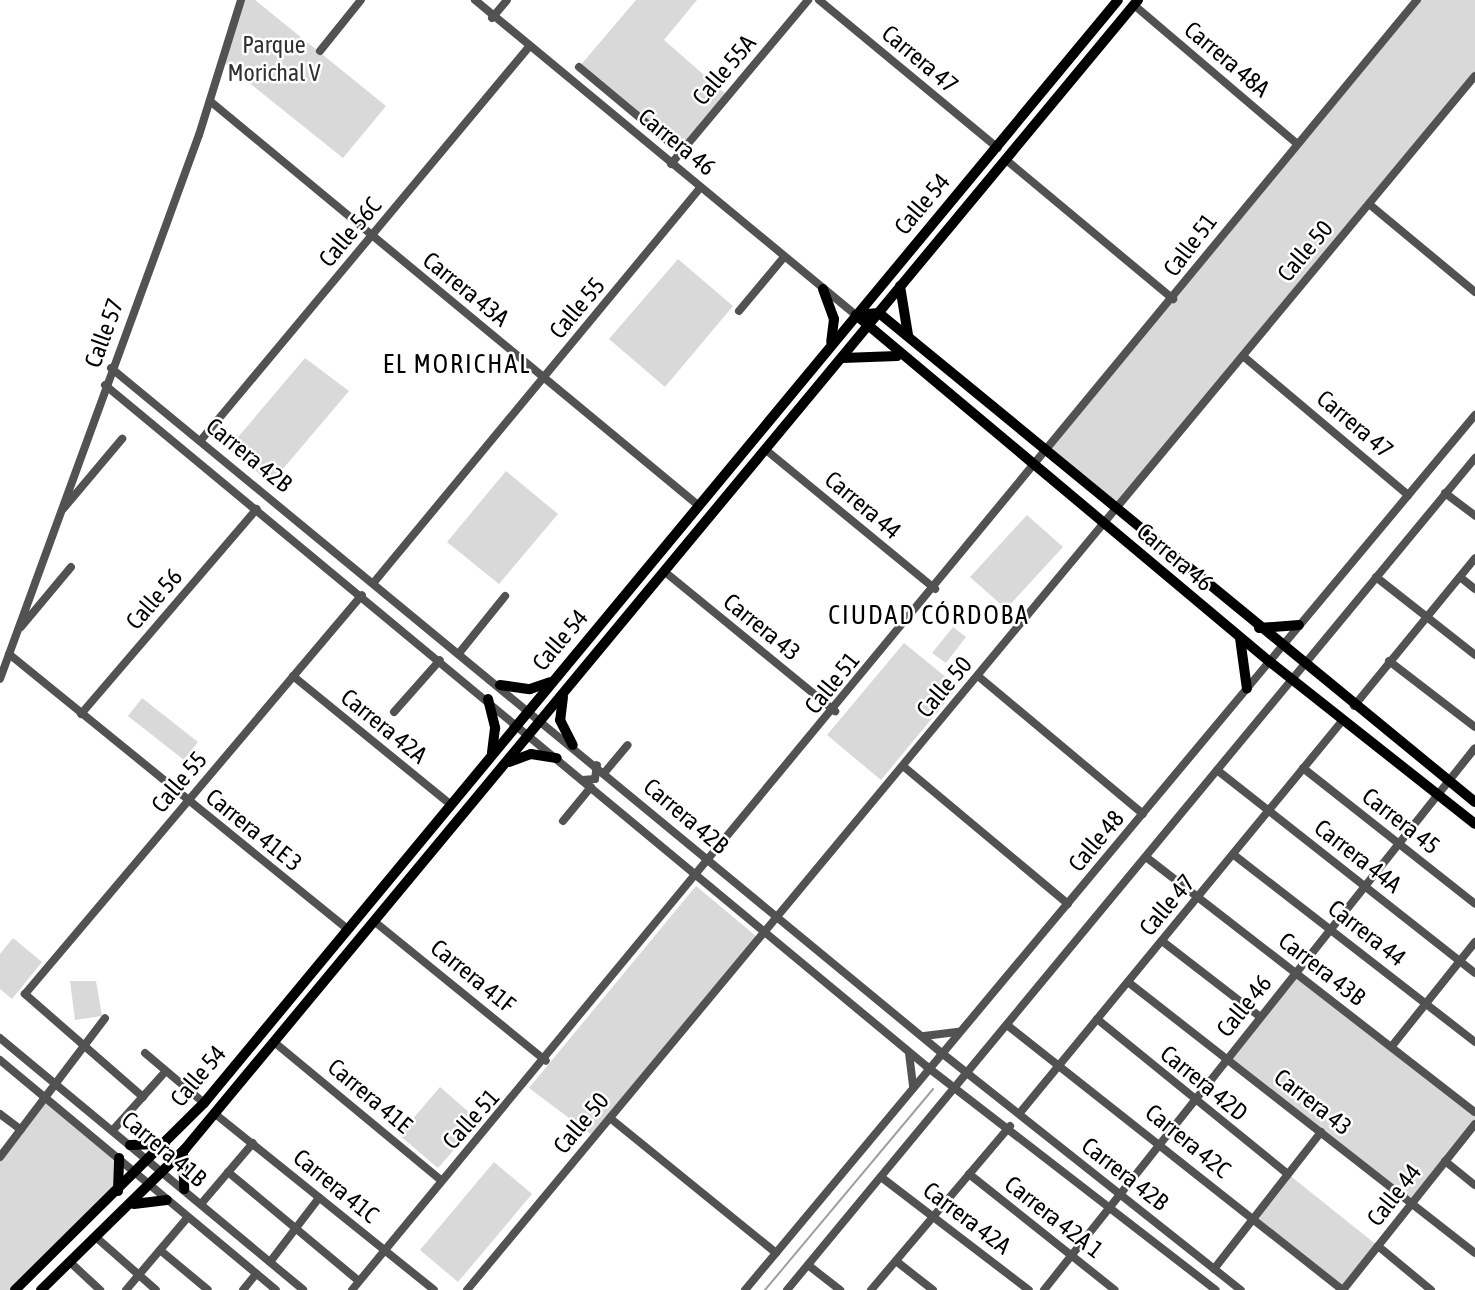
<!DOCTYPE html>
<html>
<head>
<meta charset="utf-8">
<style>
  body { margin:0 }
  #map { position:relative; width:1475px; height:1290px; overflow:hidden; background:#fff; font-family:"Asap Condensed",sans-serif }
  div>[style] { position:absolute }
  .green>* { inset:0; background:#d9d9d9 }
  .stream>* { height:2px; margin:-1px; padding:0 1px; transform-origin:1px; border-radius:1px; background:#a0a0a0 }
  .minor>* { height:8px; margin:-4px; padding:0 4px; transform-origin:4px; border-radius:4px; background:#525252 }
  .major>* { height:10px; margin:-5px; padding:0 5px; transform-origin:5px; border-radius:5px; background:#000 }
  span { translate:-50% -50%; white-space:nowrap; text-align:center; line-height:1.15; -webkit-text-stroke:5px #fff; paint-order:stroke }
  .park-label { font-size:24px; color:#303030 }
  .street-label { font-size:24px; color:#000 }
  .neighbourhood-label { font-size:26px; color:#000; letter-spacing:2px }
</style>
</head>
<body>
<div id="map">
  <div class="green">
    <i style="clip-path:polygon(241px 0,255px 0,386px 106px,343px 158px,222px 61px)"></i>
    <i style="clip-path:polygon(636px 0,697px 0,664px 40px,728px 96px,681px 152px,579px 67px)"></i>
    <i style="clip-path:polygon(1417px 0,1475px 0,1475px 76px,1118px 507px,1049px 450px)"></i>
    <i style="clip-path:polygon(678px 259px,733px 306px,665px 387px,609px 339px)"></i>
    <i style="clip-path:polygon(305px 358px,349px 391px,271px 483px,228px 449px)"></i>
    <i style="clip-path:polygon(506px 471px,558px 514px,499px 584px,447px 542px)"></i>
    <i style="clip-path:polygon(1027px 515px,1063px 547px,1006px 609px,970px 577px)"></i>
    <i style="clip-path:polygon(953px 627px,966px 637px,946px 663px,932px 653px)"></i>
    <i style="clip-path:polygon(904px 643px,958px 687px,881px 780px,827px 735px)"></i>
    <i style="clip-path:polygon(142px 698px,198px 742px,184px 760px,128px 716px)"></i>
    <i style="clip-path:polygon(696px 886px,757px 937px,593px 1136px,529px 1088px)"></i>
    <i style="clip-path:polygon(13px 938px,42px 962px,12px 999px,0 989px,0 954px)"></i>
    <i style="clip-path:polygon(1296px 973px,1475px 1112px,1475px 1124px,1412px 1203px,1226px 1059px)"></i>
    <i style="clip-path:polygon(70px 981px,96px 981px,102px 1016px,75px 1020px)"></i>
    <i style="clip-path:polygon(440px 1087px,479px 1121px,438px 1168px,399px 1135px)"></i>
    <i style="clip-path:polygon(46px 1098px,119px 1158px,122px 1181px,15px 1290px,0 1290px,0 1157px)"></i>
    <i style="clip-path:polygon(494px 1162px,532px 1194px,458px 1282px,420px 1250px)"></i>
    <i style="clip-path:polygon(1288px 1174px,1378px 1246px,1343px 1290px,1253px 1219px)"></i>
  </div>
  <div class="stream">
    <i style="left:765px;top:1290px;width:262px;rotate:-50.1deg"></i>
  </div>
  <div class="minor">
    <i style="left:475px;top:0;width:494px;rotate:39.6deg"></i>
    <i style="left:819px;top:0;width:232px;rotate:39.6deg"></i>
    <i style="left:1134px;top:5px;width:213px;rotate:40.4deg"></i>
    <i style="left:492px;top:18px;width:23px;rotate:-50deg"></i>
    <i style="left:320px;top:51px;width:65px;rotate:-51.2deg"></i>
    <i style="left:579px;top:67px;width:133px;rotate:39.8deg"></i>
    <i style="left:210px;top:101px;width:634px;rotate:39.62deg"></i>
    <i style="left:1005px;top:159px;width:219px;rotate:39.8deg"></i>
    <i style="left:671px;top:164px;width:214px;rotate:-50.1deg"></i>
    <i style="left:1369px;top:204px;width:138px;rotate:39.7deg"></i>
    <i style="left:739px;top:311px;width:70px;rotate:-50.2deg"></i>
    <i style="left:1243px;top:356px;width:216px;rotate:40.1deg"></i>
    <i style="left:111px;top:368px;width:1078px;rotate:39.51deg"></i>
    <i style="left:943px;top:1054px;width:380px;rotate:38.4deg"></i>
    <i style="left:105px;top:385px;width:1067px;rotate:39.67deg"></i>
    <i style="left:926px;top:1066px;width:366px;rotate:37.7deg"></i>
    <i style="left:201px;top:440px;width:510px;rotate:-50.17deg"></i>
    <i style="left:766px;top:450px;width:219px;rotate:39.4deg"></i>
    <i style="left:1445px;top:493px;width:38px;rotate:37deg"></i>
    <i style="left:63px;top:509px;width:92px;rotate:-49.9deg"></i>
    <i style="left:665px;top:572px;width:220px;rotate:39.3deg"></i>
    <i style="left:1376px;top:577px;width:126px;rotate:38.2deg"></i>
    <i style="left:1460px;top:577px;width:19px;rotate:39deg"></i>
    <i style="left:375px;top:581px;width:510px;rotate:-50.41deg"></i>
    <i style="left:21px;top:627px;width:78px;rotate:-50.2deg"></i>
    <i style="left:460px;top:652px;width:72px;rotate:-51.2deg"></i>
    <i style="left:9px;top:654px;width:436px;rotate:39.1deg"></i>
    <i style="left:1389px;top:661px;width:108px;rotate:37.5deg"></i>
    <i style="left:293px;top:676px;width:204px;rotate:39.2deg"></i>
    <i style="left:978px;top:676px;width:215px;rotate:39.9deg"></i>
    <i style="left:0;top:679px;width:579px;rotate:-69.91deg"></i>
    <i style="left:199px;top:135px;width:141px;rotate:-72.7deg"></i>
    <i style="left:1354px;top:706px;width:191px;rotate:-50.7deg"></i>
    <i style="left:394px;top:712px;width:69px;rotate:-48.5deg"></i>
    <i style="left:81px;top:714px;width:270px;rotate:-49.4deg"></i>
    <i style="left:903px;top:766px;width:215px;rotate:39.9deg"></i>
    <i style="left:1303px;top:768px;width:219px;rotate:38.3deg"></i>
    <i style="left:1217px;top:770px;width:328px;rotate:38.2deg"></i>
    <i style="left:605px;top:772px;width:35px;rotate:-50deg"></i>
    <i style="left:582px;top:780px;width:13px;rotate:-4deg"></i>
    <i style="left:595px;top:779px;width:14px;rotate:-82deg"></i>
    <i style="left:563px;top:821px;width:44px;rotate:-50.5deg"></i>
    <i style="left:1234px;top:855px;width:305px;rotate:37.8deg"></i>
    <i style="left:1146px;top:857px;width:416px;rotate:37.8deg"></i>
    <i style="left:375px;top:922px;width:220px;rotate:39.1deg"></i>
    <i style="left:1162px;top:941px;width:123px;rotate:37.7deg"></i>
    <i style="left:1128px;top:982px;width:440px;rotate:38deg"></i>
    <i style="left:1097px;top:1019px;width:246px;rotate:39.1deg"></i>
    <i style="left:1007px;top:1025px;width:427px;rotate:38.3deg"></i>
    <i style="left:924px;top:1036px;width:35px;rotate:-7deg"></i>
    <i style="left:0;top:1038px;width:394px;rotate:39.7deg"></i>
    <i style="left:274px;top:1042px;width:217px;rotate:39.6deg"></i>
    <i style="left:1392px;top:1046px;width:133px;rotate:-51.4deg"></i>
    <i style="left:145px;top:1053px;width:77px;rotate:40.3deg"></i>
    <i style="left:909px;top:1053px;width:35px;rotate:83deg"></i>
    <i style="left:0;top:1060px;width:359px;rotate:39.8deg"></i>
    <i style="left:143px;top:1097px;width:157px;rotate:-138.9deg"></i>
    <i style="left:25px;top:994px;width:522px;rotate:-49.82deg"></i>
    <i style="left:214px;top:1113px;width:282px;rotate:38.8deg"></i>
    <i style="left:0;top:1114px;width:26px;rotate:37deg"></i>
    <i style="left:1019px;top:1114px;width:510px;rotate:-50.57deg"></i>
    <i style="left:610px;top:1118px;width:214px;rotate:39.1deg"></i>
    <i style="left:113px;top:1130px;width:79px;rotate:-48.1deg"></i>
    <i style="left:0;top:1157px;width:174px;rotate:-52.9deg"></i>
    <i style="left:1445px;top:1161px;width:38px;rotate:39deg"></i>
    <i style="left:228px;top:1172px;width:170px;rotate:39.8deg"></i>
    <i style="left:969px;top:1174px;width:186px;rotate:38.5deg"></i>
    <i style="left:881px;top:1177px;width:186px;rotate:37.4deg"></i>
    <i style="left:201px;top:1204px;width:80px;rotate:-49.6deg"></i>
    <i style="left:98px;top:1239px;width:77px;rotate:41.3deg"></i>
    <i style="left:1378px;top:1246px;width:69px;rotate:39.7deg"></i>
    <i style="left:160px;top:1250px;width:62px;rotate:39.8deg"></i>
    <i style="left:896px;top:1261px;width:47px;rotate:38.1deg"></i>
    <i style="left:270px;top:1262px;width:81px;rotate:-52.6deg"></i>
    <i style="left:71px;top:1263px;width:40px;rotate:43deg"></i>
    <i style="left:808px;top:1265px;width:41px;rotate:38deg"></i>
    <i style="left:1214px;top:1269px;width:174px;rotate:-52deg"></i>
    <i style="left:126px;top:1290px;width:94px;rotate:-49.7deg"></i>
    <i style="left:243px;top:1290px;width:21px;rotate:-51deg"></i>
    <i style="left:352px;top:1290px;width:1673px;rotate:-50.46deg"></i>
    <i style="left:467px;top:1290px;width:1578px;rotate:-50.3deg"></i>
    <i style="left:745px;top:1290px;width:1140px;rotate:-50.16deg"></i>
    <i style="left:787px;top:1290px;width:1080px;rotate:-50.41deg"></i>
    <i style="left:871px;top:1290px;width:215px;rotate:-49.7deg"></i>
    <i style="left:1044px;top:1290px;width:692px;rotate:-51.51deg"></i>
    <i style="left:1343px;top:1290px;width:212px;rotate:-51.5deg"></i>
  </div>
  <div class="major">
    <i style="left:900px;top:286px;width:50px;rotate:80.7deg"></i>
    <i style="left:823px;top:289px;width:32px;rotate:70deg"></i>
    <i style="left:834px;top:319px;width:23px;rotate:97deg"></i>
    <i style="left:856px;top:315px;width:540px;rotate:39.97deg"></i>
    <i style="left:1270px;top:662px;width:261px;rotate:38.3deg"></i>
    <i style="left:856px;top:315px;width:23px;rotate:-5deg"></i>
    <i style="left:879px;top:313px;width:771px;rotate:39.37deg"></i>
    <i style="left:843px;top:358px;width:54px;rotate:-2.1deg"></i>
    <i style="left:1259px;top:628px;width:40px;rotate:-4.3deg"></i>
    <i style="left:1240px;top:638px;width:51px;rotate:82.2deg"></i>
    <i style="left:500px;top:685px;width:30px;rotate:8deg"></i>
    <i style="left:530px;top:689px;width:21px;rotate:-19deg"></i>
    <i style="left:563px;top:697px;width:23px;rotate:97deg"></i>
    <i style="left:560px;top:720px;width:28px;rotate:63deg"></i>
    <i style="left:488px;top:699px;width:30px;rotate:76deg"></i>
    <i style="left:495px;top:728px;width:25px;rotate:97deg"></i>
    <i style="left:509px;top:762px;width:23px;rotate:-20deg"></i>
    <i style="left:531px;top:754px;width:26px;rotate:9deg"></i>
    <i style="left:130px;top:1145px;width:35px;rotate:-2deg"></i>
    <i style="left:183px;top:1153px;width:36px;rotate:88deg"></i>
    <i style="left:118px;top:1191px;width:33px;rotate:-88deg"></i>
    <i style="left:134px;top:1204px;width:33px;rotate:-7deg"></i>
    <i style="left:15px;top:1290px;width:266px;rotate:-44.7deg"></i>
    <i style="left:204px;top:1103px;width:1432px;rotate:-50.35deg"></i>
    <i style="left:41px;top:1290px;width:202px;rotate:-44.4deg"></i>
    <i style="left:185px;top:1149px;width:1493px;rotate:-50.33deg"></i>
  </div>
  <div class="park-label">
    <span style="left:274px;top:59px">Parque<br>Morichal V</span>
  </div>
  <div class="street-label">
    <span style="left:920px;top:59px;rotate:40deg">Carrera 47</span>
    <span style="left:1227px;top:59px;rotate:40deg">Carrera 48A</span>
    <span style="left:724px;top:70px;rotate:-50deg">Calle 55A</span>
    <span style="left:677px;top:142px;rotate:39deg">Carrera 46</span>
    <span style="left:922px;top:204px;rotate:-50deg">Calle 54</span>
    <span style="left:350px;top:232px;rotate:-50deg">Calle 56C</span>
    <span style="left:1190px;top:245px;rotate:-53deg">Calle 51</span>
    <span style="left:1305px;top:251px;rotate:-50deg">Calle 50</span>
    <span style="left:466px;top:289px;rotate:39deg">Carrera 43A</span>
    <span style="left:577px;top:308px;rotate:-50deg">Calle 55</span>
    <span style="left:104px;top:333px;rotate:-70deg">Calle 57</span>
    <span style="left:1355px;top:424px;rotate:40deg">Carrera 47</span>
    <span style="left:249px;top:455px;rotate:39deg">Carrera 42B</span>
    <span style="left:863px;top:505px;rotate:40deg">Carrera 44</span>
    <span style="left:1175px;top:557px;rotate:40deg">Carrera 46</span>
    <span style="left:154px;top:599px;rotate:-49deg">Calle 56</span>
    <span style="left:762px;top:627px;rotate:39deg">Carrera 43</span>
    <span style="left:560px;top:640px;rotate:-50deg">Calle 54</span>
    <span style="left:832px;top:683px;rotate:-51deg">Calle 51</span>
    <span style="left:944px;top:687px;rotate:-50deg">Calle 50</span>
    <span style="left:384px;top:726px;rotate:39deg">Carrera 42A</span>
    <span style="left:179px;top:782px;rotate:-50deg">Calle 55</span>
    <span style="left:686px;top:816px;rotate:40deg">Carrera 42B</span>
    <span style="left:1401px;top:821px;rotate:38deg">Carrera 45</span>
    <span style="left:254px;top:830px;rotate:39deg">Carrera 41E 3</span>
    <span style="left:1096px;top:841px;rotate:-50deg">Calle 48</span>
    <span style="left:1358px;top:856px;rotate:38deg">Carrera 44A</span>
    <span style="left:1167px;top:905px;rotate:-50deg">Calle 47</span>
    <span style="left:1367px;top:933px;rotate:38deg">Carrera 44</span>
    <span style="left:1322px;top:969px;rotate:38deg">Carrera 43B</span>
    <span style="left:473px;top:976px;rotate:39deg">Carrera 41F</span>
    <span style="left:1244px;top:1006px;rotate:-51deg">Calle 46</span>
    <span style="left:198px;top:1076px;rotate:-50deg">Calle 54</span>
    <span style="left:1204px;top:1083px;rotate:39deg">Carrera 42D</span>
    <span style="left:370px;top:1096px;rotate:40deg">Carrera 41E</span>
    <span style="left:1313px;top:1102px;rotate:38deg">Carrera 43</span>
    <span style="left:471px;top:1119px;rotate:-48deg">Calle 51</span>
    <span style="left:581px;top:1123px;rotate:-50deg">Calle 50</span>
    <span style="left:1188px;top:1141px;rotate:39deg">Carrera 42C</span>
    <span style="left:164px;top:1149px;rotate:40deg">Carrera 41B</span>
    <span style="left:1125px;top:1174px;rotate:38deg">Carrera 42B</span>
    <span style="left:336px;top:1186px;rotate:39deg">Carrera 41C</span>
    <span style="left:1394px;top:1195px;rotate:-52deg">Calle 44</span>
    <span style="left:1054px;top:1217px;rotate:38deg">Carrera 42A 1</span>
    <span style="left:967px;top:1218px;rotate:37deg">Carrera 42A</span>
  </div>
  <div class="neighbourhood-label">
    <span style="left:457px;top:365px">EL MORICHAL</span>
    <span style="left:929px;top:616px">CIUDAD CÓRDOBA</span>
  </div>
</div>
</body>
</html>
